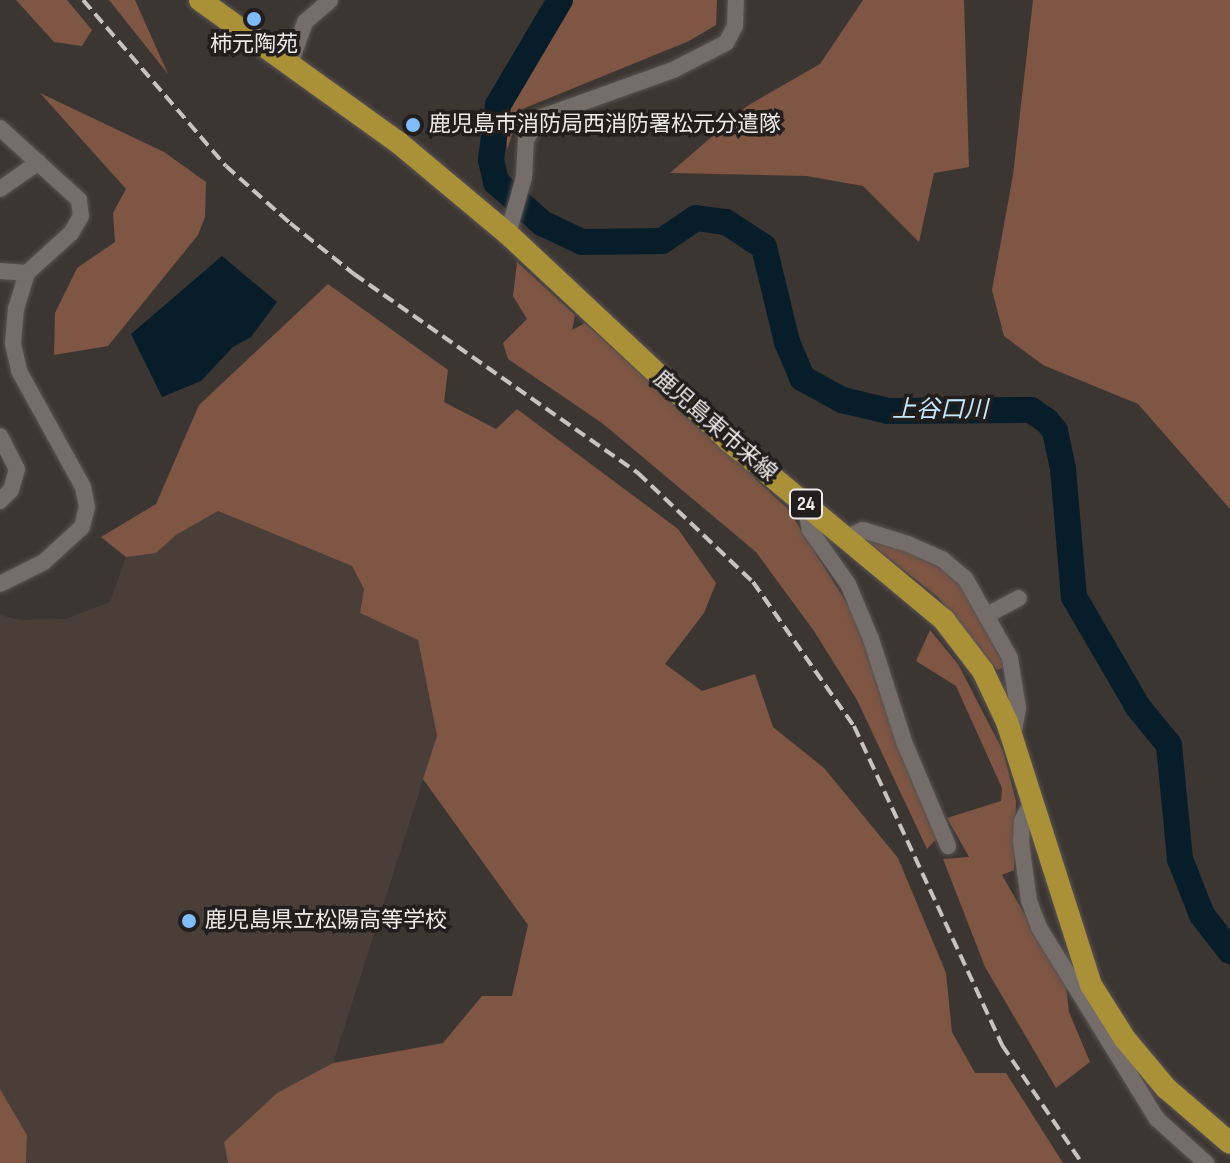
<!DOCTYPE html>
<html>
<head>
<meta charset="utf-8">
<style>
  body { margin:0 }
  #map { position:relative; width:1230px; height:1163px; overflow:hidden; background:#3c3633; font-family:"Sofia Sans Condensed","Noto Sans JP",sans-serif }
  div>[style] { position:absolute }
  .built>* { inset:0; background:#4a3e39 }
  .green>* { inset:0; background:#7f5543 }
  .water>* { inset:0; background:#071e2a }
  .river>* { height:26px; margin:-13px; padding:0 13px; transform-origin:13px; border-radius:13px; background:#071e2a }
  .roads { filter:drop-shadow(0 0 2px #585351) drop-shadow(0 0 2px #585351) }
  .minor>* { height:16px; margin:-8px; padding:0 8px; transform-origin:8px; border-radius:8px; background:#746d6a }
  .primary>* { height:22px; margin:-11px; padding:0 11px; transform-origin:11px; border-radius:11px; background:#aa9138 }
  .rail>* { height:4px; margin-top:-2px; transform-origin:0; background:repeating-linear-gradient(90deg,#c7c3c1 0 12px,transparent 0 18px) }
  .dots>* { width:22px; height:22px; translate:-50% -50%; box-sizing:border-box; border:4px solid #211e1d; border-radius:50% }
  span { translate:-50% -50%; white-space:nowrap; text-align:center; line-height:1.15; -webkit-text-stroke:7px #211e1d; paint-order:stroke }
  .shield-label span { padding:2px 6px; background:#211e1d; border:2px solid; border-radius:6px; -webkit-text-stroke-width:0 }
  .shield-label { font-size:20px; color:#efebea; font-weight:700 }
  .poi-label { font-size:22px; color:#efebea }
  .left { translate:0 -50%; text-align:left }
  .street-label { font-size:22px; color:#efebea }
  .water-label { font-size:24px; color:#c4e8ff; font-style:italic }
</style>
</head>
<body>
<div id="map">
  <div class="built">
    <i style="clip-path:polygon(218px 511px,352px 566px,364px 589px,360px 613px,418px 640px,437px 736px,333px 1063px,277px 1093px,224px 1142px,228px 1163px,26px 1163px,27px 1135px,0 1089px,0 615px,21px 620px,65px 619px,110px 602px,126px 557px,156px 552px,176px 535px)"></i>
  </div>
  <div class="green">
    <i style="clip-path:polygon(16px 0,67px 0,92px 30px,82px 46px,54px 42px)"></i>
    <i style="clip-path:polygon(109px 0,135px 0,168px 74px)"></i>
    <i style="clip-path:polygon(569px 0,717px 0,716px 25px,689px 41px,520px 110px,507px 150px,506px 110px)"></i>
    <i style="clip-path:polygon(863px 0,964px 0,969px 167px,934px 173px,919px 242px,863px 186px,807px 176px,670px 173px,747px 106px,820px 64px)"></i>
    <i style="clip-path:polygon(1033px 0,1230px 0,1230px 509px,1138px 404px,1043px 365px,1004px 336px,992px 290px,1013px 175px)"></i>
    <i style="clip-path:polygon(40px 93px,164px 152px,206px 182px,205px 217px,198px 235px,108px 346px,54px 355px,55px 313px,77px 268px,115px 242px,113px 213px,126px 189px)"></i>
    <i style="clip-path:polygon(517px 262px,575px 315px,572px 330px,585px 323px,788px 509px,851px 610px,938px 837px,927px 849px,857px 700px,814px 631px,756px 552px,602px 423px,508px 359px,503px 343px,527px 319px,513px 296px)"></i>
    <i style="clip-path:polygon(328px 284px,448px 370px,444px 402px,496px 429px,517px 409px,678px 529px,716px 583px,704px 613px,665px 664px,702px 691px,755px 674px,773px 727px,824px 768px,898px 858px,946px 973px,952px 1032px,975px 1073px,1006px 1073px,1063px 1163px,228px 1163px,224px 1142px,277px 1093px,333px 1063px,443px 1043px,482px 996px,512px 996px,528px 925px,423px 779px,437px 736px,418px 640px,360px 613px,364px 589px,352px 566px,218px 511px,176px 535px,156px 553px,126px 557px,101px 537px,156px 504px,199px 405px)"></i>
    <i style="clip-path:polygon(863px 538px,915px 553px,958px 579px,1005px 667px,997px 670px,938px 597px)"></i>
    <i style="clip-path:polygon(930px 630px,958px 664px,1003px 751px,1016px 801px,1014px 870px,1002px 875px,1066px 986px,1069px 1012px,1090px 1062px,1056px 1088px,985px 967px,943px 859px,969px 857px,947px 818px,1001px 801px,1002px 788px,956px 686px,916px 661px)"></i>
    <i style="clip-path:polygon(0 1089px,27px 1135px,26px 1163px,0 1163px)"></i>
  </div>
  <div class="water">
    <i style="clip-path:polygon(222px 256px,277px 302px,251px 337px,233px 347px,201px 381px,162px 397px,131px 334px)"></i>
  </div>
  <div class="river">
    <i style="left:560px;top:0;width:122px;rotate:120.6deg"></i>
    <i style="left:498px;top:105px;width:55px;rotate:97.3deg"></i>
    <i style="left:491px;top:160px;width:23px;rotate:77deg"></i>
    <i style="left:496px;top:182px;width:62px;rotate:41.7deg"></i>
    <i style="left:542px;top:223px;width:44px;rotate:25.4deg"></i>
    <i style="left:582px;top:242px;width:80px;rotate:-0.7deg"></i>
    <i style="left:662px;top:241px;width:41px;rotate:-34.1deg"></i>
    <i style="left:696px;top:218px;width:30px;rotate:8deg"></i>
    <i style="left:726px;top:222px;width:45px;rotate:33.3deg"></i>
    <i style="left:764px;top:247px;width:98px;rotate:76.4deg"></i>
    <i style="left:787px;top:342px;width:39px;rotate:67deg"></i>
    <i style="left:802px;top:378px;width:46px;rotate:28.8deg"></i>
    <i style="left:842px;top:400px;width:47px;rotate:13.4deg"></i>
    <i style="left:888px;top:411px;width:143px;rotate:-0.4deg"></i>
    <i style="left:1031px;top:410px;width:19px;rotate:35deg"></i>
    <i style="left:1047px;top:421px;width:13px;rotate:51deg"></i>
    <i style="left:1055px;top:431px;width:39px;rotate:78deg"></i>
    <i style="left:1063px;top:469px;width:128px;rotate:85.1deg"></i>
    <i style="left:1074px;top:597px;width:127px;rotate:59.8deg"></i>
    <i style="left:1138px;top:707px;width:49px;rotate:50.8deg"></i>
    <i style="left:1169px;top:745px;width:115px;rotate:84.5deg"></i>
    <i style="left:1180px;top:859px;width:60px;rotate:68.6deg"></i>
    <i style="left:1202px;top:915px;width:46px;rotate:52.1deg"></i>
  </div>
  <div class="roads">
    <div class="minor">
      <i style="left:289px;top:67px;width:48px;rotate:-70.4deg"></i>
      <i style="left:305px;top:22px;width:33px;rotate:-41deg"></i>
      <i style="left:0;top:128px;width:107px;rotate:42.3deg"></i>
      <i style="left:79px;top:200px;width:16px;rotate:83deg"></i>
      <i style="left:81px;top:216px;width:20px;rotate:120deg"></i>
      <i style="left:71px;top:233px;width:59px;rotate:137.7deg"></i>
      <i style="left:27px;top:273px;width:37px;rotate:107deg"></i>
      <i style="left:16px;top:308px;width:36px;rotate:95deg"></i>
      <i style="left:13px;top:344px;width:28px;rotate:77deg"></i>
      <i style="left:19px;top:371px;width:132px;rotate:61.1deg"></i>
      <i style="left:83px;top:487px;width:20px;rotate:79deg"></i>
      <i style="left:87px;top:507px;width:21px;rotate:104deg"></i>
      <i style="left:82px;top:527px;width:52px;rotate:137.4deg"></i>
      <i style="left:44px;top:562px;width:49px;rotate:153.4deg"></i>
      <i style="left:0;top:189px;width:47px;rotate:-34.7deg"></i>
      <i style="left:508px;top:234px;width:59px;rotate:-74.3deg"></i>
      <i style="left:524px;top:177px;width:37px;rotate:-87deg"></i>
      <i style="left:526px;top:140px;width:26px;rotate:-59deg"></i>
      <i style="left:539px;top:118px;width:142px;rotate:-19.7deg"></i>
      <i style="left:673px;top:70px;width:59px;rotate:-27deg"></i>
      <i style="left:726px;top:43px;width:19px;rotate:-62deg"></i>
      <i style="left:735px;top:26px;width:26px;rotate:-88deg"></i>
      <i style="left:0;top:271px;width:27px;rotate:4deg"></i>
      <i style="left:0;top:436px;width:37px;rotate:63deg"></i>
      <i style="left:17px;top:469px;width:22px;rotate:106deg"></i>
      <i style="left:11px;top:490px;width:16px;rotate:135deg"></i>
      <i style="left:805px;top:503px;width:27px;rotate:80deg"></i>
      <i style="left:810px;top:530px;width:66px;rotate:54.9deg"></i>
      <i style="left:848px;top:584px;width:60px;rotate:67.3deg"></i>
      <i style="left:871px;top:639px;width:110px;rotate:72.1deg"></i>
      <i style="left:905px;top:744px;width:111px;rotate:67.1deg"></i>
      <i style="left:847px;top:537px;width:17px;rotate:-24deg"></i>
      <i style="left:863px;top:530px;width:47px;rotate:17.3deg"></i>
      <i style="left:908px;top:544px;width:37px;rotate:24deg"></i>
      <i style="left:942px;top:559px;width:30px;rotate:40deg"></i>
      <i style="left:965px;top:578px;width:92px;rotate:60.6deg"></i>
      <i style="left:1010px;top:658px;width:51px;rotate:80.9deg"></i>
      <i style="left:1018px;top:708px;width:29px;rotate:100deg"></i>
      <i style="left:987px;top:615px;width:36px;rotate:-28deg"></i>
      <i style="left:1033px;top:800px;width:24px;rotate:118deg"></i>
      <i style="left:1022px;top:821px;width:21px;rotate:93deg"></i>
      <i style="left:1021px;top:842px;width:60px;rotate:82.3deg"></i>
      <i style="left:1029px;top:901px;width:30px;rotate:69deg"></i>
      <i style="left:1040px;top:929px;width:223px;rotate:58.4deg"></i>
      <i style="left:1157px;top:1119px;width:66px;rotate:41.9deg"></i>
    </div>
    <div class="primary">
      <i style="left:200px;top:0;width:245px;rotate:35.7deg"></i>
      <i style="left:399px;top:143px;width:142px;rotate:39.9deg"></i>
      <i style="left:508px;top:234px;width:301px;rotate:43.1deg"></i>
      <i style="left:728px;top:440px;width:281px;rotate:39.8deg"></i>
      <i style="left:944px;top:620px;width:64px;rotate:52.6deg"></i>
      <i style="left:983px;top:671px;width:56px;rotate:64.8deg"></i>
      <i style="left:1007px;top:722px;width:276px;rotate:72.3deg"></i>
      <i style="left:1091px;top:985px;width:64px;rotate:57.8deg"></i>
      <i style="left:1125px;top:1039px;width:64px;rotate:50.1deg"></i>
      <i style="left:1166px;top:1088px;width:84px;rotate:40.7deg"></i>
    </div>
  </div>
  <div class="rail">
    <i style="left:83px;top:0;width:219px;rotate:49.3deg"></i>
    <i style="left:226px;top:166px;width:86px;rotate:41.7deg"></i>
    <i style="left:290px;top:223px;width:82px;rotate:38.6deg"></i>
    <i style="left:354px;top:274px;width:347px;rotate:35deg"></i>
    <i style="left:638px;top:473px;width:158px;rotate:43.5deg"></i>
    <i style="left:753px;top:582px;width:176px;rotate:55deg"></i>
    <i style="left:854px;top:726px;width:352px;rotate:65.1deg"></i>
    <i style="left:1002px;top:1045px;width:143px;rotate:55.9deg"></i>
  </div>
  <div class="dots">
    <i style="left:254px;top:19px;background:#7ebdf9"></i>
    <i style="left:413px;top:125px;background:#7ebdf9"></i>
    <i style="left:189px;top:921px;background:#7ebdf9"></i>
  </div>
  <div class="shield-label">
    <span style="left:806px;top:504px">24</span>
  </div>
  <div class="poi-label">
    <span style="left:254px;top:45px">柿元陶苑</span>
    <span class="left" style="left:429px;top:125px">鹿児島市消防局西消防署松元分遣隊</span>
    <span class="left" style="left:205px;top:921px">鹿児島県立松陽高等学校</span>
  </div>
  <div class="street-label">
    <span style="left:715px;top:426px;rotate:41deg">鹿児島東市来線</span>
  </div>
  <div class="water-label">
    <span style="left:940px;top:410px">上谷口川</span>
  </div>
</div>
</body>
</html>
